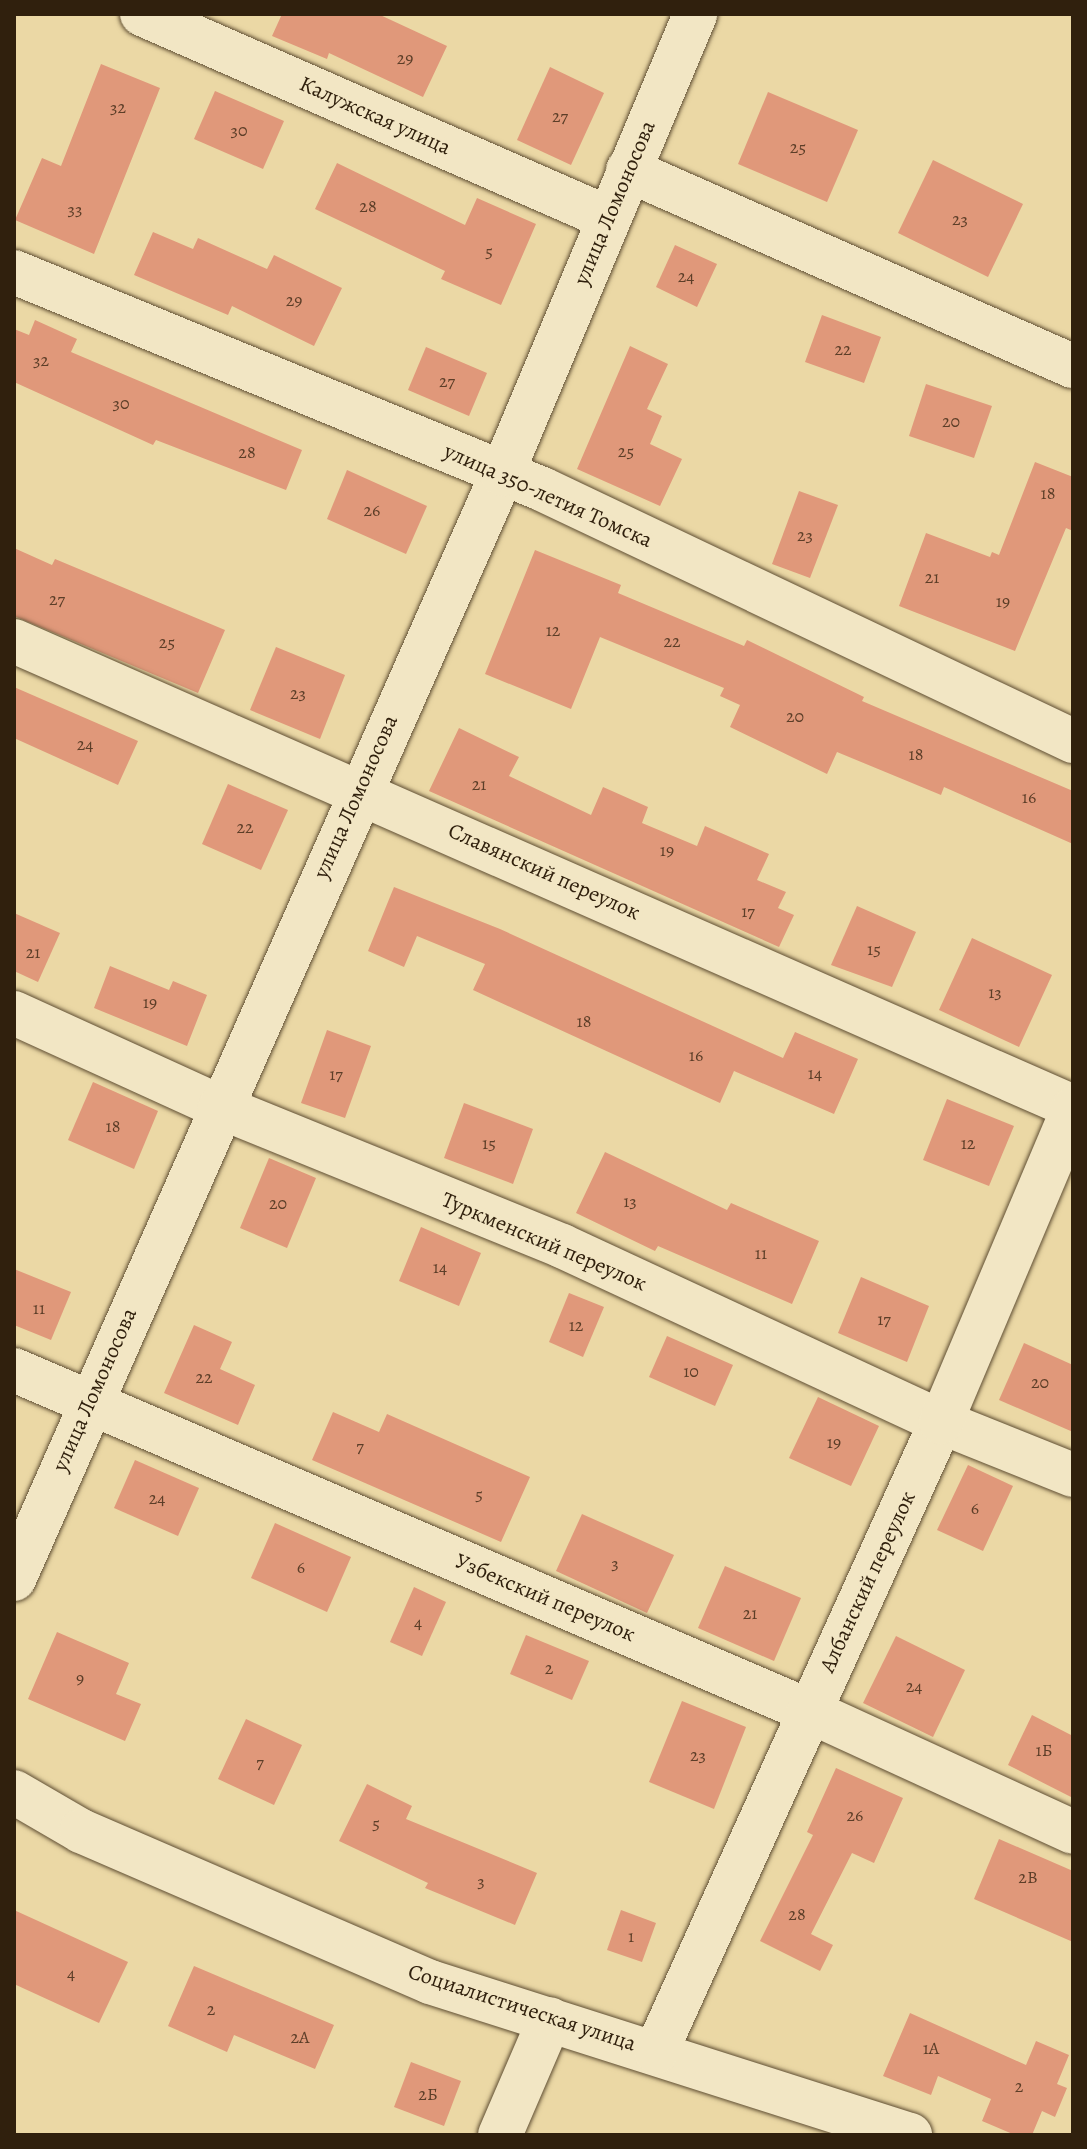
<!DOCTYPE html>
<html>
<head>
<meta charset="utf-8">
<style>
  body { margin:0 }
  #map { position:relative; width:1087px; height:2149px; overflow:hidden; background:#ebd8a5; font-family:Alegreya,serif }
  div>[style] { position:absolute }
  .building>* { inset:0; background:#e0987a }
  .roads { filter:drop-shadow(0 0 2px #5f4e33) drop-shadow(0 0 2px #5f4e33) }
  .minor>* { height:44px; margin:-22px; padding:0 22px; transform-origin:22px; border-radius:22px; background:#f2e6c4 }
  span { translate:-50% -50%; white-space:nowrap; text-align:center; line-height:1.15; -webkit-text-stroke:8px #f2e6c4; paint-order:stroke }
  .number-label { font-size:18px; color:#5c3e28 }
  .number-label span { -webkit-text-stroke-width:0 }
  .street-label { font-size:22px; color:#30200d }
  .frame { position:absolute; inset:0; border:16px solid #30200d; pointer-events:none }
</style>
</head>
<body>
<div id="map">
  <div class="building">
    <i style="clip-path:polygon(282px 14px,378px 14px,447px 46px,423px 97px,329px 53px,327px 59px,272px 36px)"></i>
    <i style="clip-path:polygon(101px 64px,160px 88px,94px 254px,15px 220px,42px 158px,61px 166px)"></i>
    <i style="clip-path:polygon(550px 67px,604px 93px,571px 165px,517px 140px)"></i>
    <i style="clip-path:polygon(215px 91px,284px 121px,263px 169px,194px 139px)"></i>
    <i style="clip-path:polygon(768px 92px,858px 130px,827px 202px,738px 164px)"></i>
    <i style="clip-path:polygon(933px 160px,1023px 204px,988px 277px,898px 233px)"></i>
    <i style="clip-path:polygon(337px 163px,465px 225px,477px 198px,536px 224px,501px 305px,441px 279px,445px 271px,315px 209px)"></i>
    <i style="clip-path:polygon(153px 232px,193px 249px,198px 238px,267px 269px,274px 255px,342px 288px,314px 346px,232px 306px,228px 315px,134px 275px)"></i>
    <i style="clip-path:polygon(675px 245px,717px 264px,697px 307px,656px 287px)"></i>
    <i style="clip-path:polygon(822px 315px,881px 337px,864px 383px,805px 362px)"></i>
    <i style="clip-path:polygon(35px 320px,77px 339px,71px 352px,302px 450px,286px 490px,156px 440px,153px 445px,14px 382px,14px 329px,29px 335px)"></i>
    <i style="clip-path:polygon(630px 346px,668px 364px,647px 409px,662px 416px,650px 444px,682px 459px,660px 506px,577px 469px)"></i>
    <i style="clip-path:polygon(426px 347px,487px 373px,469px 416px,408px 390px)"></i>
    <i style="clip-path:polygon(926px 384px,992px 406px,974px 458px,909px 436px)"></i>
    <i style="clip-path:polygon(1035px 462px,1073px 477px,1073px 531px,1066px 528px,1015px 651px,899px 606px,926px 533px,990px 557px,992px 552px,999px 555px)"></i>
    <i style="clip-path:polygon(347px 470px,427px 506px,406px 554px,327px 519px)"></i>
    <i style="clip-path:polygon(799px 491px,838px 505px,810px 578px,772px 564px)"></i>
    <i style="clip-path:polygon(14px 548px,52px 565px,55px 559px,225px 630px,198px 693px,14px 616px)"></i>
    <i style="clip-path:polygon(535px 550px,621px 585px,618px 593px,744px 646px,747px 640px,864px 697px,862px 701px,1073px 791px,1073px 844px,944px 787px,941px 795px,837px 752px,827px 774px,730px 727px,740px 705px,720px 696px,724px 688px,600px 637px,571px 709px,485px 674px)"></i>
    <i style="clip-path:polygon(276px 647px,345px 675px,320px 739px,250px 710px)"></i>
    <i style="clip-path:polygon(14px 687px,138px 741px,118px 785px,14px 738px)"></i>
    <i style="clip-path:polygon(459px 728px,519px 757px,509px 776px,591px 815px,603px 787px,648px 807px,642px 823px,697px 846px,705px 826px,769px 854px,757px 880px,786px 892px,778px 908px,794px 915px,779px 947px,429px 791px)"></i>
    <i style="clip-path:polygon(228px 784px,288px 810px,261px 870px,202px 844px)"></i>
    <i style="clip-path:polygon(394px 887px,500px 929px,783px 1058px,795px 1032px,858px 1059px,834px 1114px,734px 1071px,720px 1103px,473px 990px,485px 964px,417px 936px,404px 967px,368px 951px)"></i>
    <i style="clip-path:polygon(857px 906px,916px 932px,892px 987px,831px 965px)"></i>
    <i style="clip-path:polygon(14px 913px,60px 933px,38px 982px,14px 971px)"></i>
    <i style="clip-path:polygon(972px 938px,1052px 975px,1019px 1047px,939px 1010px)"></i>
    <i style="clip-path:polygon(110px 966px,169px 990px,173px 981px,207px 995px,187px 1046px,94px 1008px)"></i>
    <i style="clip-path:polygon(327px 1030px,371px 1046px,345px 1118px,301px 1103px)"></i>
    <i style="clip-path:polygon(93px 1082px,158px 1111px,134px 1169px,68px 1140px)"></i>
    <i style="clip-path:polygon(947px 1099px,1014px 1126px,989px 1186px,923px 1160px)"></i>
    <i style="clip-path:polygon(464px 1103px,533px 1129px,513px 1184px,444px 1158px)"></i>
    <i style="clip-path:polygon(605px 1152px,727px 1210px,731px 1203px,819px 1241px,792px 1304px,658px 1246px,655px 1251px,576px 1213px)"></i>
    <i style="clip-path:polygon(269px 1158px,316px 1178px,287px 1248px,240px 1228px)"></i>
    <i style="clip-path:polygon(421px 1227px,481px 1253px,459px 1306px,399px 1281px)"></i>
    <i style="clip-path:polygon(14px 1269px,71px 1292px,51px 1340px,14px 1325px)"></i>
    <i style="clip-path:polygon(861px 1277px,929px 1306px,907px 1362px,838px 1333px)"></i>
    <i style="clip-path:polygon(569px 1293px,604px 1307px,583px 1357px,549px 1342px)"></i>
    <i style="clip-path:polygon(194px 1325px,232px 1342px,220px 1369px,255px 1385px,238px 1425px,164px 1393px)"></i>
    <i style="clip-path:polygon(667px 1336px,733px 1365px,715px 1406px,649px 1377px)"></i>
    <i style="clip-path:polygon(1024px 1343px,1073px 1365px,1073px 1432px,999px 1400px)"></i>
    <i style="clip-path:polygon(818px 1397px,879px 1426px,851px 1486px,789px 1458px)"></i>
    <i style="clip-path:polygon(333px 1412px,379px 1432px,387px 1414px,530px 1477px,501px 1542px,312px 1460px)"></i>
    <i style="clip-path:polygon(135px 1460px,199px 1488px,178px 1536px,114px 1508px)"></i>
    <i style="clip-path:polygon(968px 1465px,1013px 1486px,983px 1551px,937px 1530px)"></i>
    <i style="clip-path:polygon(582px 1514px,674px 1555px,647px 1613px,556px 1571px)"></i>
    <i style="clip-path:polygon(275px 1523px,351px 1557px,327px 1612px,251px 1578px)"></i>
    <i style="clip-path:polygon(725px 1566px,801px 1598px,774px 1661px,698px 1628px)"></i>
    <i style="clip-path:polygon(414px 1587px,446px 1602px,422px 1656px,390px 1642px)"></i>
    <i style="clip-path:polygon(57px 1632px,129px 1663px,116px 1694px,141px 1704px,125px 1741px,28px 1699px)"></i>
    <i style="clip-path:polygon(526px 1635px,589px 1661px,572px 1700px,510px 1674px)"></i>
    <i style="clip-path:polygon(896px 1636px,965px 1670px,933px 1737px,863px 1703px)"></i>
    <i style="clip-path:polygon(682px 1701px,746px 1727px,714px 1809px,649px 1782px)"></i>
    <i style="clip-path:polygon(1032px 1715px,1073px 1736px,1073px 1798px,1008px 1765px)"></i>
    <i style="clip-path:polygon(246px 1719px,302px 1745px,274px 1805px,218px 1779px)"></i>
    <i style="clip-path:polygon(836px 1768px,903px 1798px,874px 1863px,852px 1853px,811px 1934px,833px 1945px,820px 1971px,760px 1941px,813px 1835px,807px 1832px)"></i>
    <i style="clip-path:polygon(367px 1784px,412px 1806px,406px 1819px,537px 1873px,515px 1925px,425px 1888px,428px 1883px,339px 1841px)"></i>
    <i style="clip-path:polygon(999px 1839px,1073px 1871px,1073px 1942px,974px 1899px)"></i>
    <i style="clip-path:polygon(14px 1910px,128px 1962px,99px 2023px,14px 1984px)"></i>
    <i style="clip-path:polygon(621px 1910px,656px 1923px,642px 1962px,607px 1950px)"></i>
    <i style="clip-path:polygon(194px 1966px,334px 2025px,315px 2069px,234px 2035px,227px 2052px,168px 2026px)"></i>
    <i style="clip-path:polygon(910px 2013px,1026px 2065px,1036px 2041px,1069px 2055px,1057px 2084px,1067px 2088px,1055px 2117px,1042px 2111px,1032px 2135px,1015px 2135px,982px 2121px,991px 2099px,938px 2076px,931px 2095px,883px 2076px)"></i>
    <i style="clip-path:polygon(411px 2062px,461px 2081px,444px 2126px,394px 2107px)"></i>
  </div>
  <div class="roads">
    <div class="minor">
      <i style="left:142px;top:14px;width:509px;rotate:23.64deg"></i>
      <i style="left:628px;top:170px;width:486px;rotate:23.8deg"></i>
      <i style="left:14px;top:272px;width:571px;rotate:22.34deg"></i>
      <i style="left:542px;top:489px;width:588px;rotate:25.39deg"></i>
      <i style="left:14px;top:641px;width:1157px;rotate:23.75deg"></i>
      <i style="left:14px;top:1013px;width:226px;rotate:24.5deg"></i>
      <i style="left:220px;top:1107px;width:369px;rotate:22.1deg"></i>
      <i style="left:562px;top:1246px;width:418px;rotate:24.9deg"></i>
      <i style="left:941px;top:1422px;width:142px;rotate:21.9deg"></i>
      <i style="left:14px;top:1370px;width:865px;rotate:23.22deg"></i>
      <i style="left:809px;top:1711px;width:290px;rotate:24.6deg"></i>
      <i style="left:14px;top:1579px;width:1208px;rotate:-66.17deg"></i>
      <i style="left:502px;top:474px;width:499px;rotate:-67.2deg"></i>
      <i style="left:14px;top:1792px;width:78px;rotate:30.2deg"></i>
      <i style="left:81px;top:1831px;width:380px;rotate:23.4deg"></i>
      <i style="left:430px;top:1982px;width:504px;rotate:17.68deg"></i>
      <i style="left:656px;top:2052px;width:691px;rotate:-65.66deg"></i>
      <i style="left:941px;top:1422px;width:340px;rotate:-67.1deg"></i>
      <i style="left:500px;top:2135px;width:126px;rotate:-66.7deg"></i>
    </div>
  </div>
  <div class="number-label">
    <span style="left:405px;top:58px">29</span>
    <span style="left:118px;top:107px">32</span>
    <span style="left:560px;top:116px">27</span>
    <span style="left:239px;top:130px">30</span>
    <span style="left:798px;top:147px">25</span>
    <span style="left:368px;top:206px">28</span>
    <span style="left:75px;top:209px">33</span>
    <span style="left:960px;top:219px">23</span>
    <span style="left:489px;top:251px">5</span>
    <span style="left:686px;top:276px">24</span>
    <span style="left:294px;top:300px">29</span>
    <span style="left:843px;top:349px">22</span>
    <span style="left:41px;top:360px">32</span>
    <span style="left:447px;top:381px">27</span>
    <span style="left:121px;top:403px">30</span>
    <span style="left:951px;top:421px">20</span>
    <span style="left:626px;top:451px">25</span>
    <span style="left:247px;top:452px">28</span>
    <span style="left:1048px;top:493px">18</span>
    <span style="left:372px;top:510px">26</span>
    <span style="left:805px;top:535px">23</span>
    <span style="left:932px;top:577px">21</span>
    <span style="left:57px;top:599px">27</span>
    <span style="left:1003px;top:601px">19</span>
    <span style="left:553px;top:630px">12</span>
    <span style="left:672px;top:641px">22</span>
    <span style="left:167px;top:642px">25</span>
    <span style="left:298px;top:693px">23</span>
    <span style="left:795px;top:716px">20</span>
    <span style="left:85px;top:744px">24</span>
    <span style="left:916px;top:754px">18</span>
    <span style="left:479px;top:784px">21</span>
    <span style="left:1029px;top:797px">16</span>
    <span style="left:245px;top:827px">22</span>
    <span style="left:667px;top:850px">19</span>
    <span style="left:748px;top:911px">17</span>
    <span style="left:874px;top:949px">15</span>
    <span style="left:33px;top:952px">21</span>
    <span style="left:995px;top:992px">13</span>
    <span style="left:150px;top:1002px">19</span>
    <span style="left:584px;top:1021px">18</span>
    <span style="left:696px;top:1055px">16</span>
    <span style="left:815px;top:1073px">14</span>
    <span style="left:336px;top:1074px">17</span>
    <span style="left:113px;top:1126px">18</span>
    <span style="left:489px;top:1143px">15</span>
    <span style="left:968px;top:1143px">12</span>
    <span style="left:630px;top:1201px">13</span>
    <span style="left:278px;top:1203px">20</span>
    <span style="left:761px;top:1253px">11</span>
    <span style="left:440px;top:1267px">14</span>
    <span style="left:39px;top:1308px">11</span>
    <span style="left:884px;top:1319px">17</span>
    <span style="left:576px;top:1325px">12</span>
    <span style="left:691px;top:1371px">10</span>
    <span style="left:204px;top:1377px">22</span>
    <span style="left:1040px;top:1382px">20</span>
    <span style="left:834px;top:1442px">19</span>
    <span style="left:360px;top:1446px">7</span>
    <span style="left:479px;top:1494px">5</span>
    <span style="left:157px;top:1498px">24</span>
    <span style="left:975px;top:1508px">6</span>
    <span style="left:615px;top:1563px">3</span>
    <span style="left:301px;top:1567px">6</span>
    <span style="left:750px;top:1613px">21</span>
    <span style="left:418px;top:1622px">4</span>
    <span style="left:549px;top:1668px">2</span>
    <span style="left:80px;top:1678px">9</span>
    <span style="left:914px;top:1686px">24</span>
    <span style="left:1044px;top:1750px">1Б</span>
    <span style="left:698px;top:1755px">23</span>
    <span style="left:260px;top:1762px">7</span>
    <span style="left:855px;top:1815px">26</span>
    <span style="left:376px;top:1823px">5</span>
    <span style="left:1028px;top:1877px">2В</span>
    <span style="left:481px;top:1881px">3</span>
    <span style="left:797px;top:1914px">28</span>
    <span style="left:631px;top:1936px">1</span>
    <span style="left:71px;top:1973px">4</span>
    <span style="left:211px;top:2009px">2</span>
    <span style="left:300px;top:2037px">2А</span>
    <span style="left:931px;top:2048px">1А</span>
    <span style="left:1019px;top:2086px">2</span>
    <span style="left:428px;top:2094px">2Б</span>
  </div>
  <div class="street-label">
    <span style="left:375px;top:116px;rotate:24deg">Калужская улица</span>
    <span style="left:615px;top:203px;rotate:-67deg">улица Ломоносова</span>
    <span style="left:548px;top:496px;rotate:24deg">улица 350-летия Томска</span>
    <span style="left:356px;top:797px;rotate:-66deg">улица Ломоносова</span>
    <span style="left:544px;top:872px;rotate:24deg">Славянский переулок</span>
    <span style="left:544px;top:1242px;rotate:23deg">Туркменский переулок</span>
    <span style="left:95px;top:1390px;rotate:-66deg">улица Ломоносова</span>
    <span style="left:868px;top:1582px;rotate:-65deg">Албанский переулок</span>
    <span style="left:545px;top:1598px;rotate:23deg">Узбекский переулок</span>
    <span style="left:522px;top:2008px;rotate:18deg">Социалистическая улица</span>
  </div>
  <div class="frame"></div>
</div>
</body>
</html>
